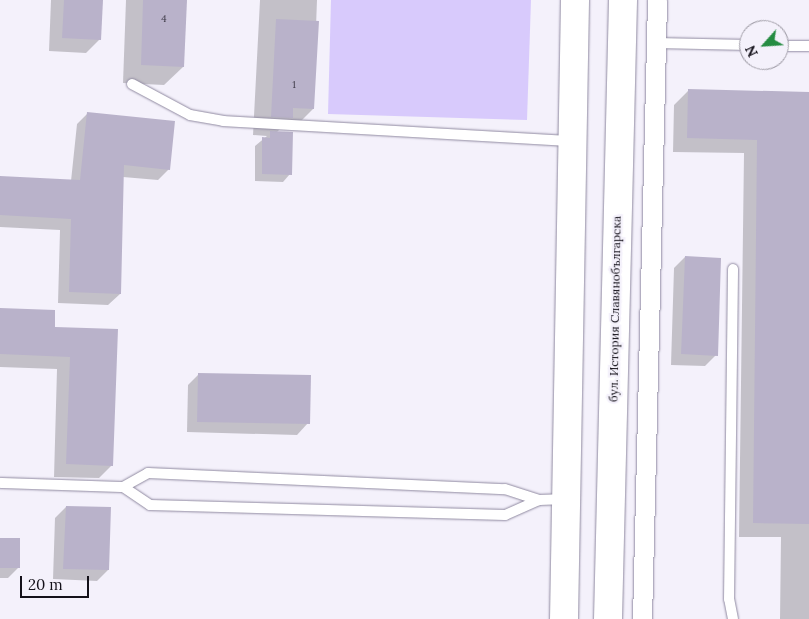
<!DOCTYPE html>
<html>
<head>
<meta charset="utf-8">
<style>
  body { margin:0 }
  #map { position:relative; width:809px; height:619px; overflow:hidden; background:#f4f1fb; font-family:Lora,serif }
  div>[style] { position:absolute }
  .green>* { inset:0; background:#d8cafc }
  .shadow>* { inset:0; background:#0003 }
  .building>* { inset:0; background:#b9b2ca }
  .roads { filter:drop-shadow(0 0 1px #908aa1) drop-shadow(0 0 1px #908aa1) }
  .service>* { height:10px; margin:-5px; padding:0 5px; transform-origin:5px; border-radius:5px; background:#fff }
  .minor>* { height:19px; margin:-9.5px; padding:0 9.5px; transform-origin:9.5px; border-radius:9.5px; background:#fff }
  .secondary>* { height:28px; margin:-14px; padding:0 14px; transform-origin:14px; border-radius:14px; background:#fff }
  span { translate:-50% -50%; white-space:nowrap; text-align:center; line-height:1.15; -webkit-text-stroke:4.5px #f4f1fb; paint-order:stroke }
  .number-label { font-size:10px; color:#3d3946 }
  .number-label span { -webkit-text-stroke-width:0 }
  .street-label { font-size:12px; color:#14111a }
  .north { position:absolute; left:739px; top:20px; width:50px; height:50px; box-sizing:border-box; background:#f4f1fb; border:1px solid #9a97a1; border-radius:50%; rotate:244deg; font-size:14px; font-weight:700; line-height:20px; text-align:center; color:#14111a }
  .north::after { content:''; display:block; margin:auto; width:18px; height:22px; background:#258c42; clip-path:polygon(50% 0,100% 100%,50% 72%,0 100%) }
  .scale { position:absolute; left:20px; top:576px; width:69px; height:22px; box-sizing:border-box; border:2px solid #14111a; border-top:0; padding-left:6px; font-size:15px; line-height:18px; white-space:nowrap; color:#14111a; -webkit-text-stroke:4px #f4f1fb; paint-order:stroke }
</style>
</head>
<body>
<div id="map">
  <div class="green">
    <i style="clip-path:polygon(331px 0,531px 0,527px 120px,328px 114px)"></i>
  </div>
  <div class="shadow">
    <i style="clip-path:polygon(51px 0,102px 0,100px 39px,86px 53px,49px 51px)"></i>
    <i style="clip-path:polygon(126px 0,185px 0,183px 67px,164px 85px,123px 83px)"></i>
    <i style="clip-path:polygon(260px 0,317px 0,313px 109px,295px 127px,283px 126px,277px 132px,290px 174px,283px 182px,255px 181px,255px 146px,267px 136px,253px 135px)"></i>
    <i style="clip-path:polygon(688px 91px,809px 93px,809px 619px,780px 619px,781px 537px,739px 537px,744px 153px,673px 152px,674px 105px)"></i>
    <i style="clip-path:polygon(88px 113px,169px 169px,158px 180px,123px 177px,120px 294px,108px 305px,58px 303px,60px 230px,0 227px,0 177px,71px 181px,77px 124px)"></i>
    <i style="clip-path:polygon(685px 257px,716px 355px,705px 366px,671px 365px,674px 268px)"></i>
    <i style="clip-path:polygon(0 310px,54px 328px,116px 331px,112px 465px,99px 478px,54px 477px,57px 369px,0 367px)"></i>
    <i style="clip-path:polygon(199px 374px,308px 423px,297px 435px,187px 432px,188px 385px)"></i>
    <i style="clip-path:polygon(66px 507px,108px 570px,97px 581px,53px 579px,55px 518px)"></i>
    <i style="clip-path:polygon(0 539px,19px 567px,8px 578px,0 578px)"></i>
  </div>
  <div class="building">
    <i style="clip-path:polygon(64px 0,103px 0,101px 40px,62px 38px)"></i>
    <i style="clip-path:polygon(143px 0,187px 0,184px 67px,141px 65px)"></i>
    <i style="clip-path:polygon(276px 19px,319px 21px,314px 109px,293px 108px,293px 118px,271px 117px)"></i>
    <i style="clip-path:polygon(688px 89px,809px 92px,809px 524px,753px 523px,757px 140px,687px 138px)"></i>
    <i style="clip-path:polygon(87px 112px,175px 121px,170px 170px,124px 165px,121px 294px,69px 292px,71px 219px,0 215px,0 176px,80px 180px)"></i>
    <i style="clip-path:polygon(270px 131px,293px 132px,292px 175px,262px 174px,262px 137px,270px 138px)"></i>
    <i style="clip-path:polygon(685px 256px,721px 258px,718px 356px,681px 354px)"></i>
    <i style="clip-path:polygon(0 308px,55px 310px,55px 327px,118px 329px,113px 466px,66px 464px,70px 357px,0 354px)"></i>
    <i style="clip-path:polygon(198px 373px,311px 375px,310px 424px,197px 422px)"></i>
    <i style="clip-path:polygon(66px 506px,111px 507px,109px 570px,63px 569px)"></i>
    <i style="clip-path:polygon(0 538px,20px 538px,20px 568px,0 568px)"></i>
  </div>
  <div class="roads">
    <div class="service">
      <i style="left:656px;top:43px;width:93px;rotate:1.2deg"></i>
      <i style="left:779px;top:46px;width:30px"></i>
      <i style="left:132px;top:84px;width:66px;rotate:28.1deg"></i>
      <i style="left:190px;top:115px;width:34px;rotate:10deg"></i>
      <i style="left:223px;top:121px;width:350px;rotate:3.3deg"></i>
      <i style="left:0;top:483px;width:123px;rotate:1.9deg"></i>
      <i style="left:539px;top:500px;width:37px;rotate:156deg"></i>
      <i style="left:505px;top:515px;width:355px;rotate:-178.4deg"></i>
      <i style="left:150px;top:505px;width:32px;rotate:-146deg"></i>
      <i style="left:123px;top:487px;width:29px;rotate:-29deg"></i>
      <i style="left:148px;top:473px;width:357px;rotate:2.6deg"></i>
      <i style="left:505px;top:489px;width:36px;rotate:18deg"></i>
      <i style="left:539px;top:500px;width:27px;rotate:-2deg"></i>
      <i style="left:733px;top:619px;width:20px;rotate:-101deg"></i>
      <i style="left:729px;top:599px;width:330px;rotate:-89.3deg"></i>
    </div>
    <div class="minor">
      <i style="left:642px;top:619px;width:619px;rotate:-88.61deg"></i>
    </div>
    <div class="secondary">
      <i style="left:564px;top:619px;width:619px;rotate:-88.98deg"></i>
      <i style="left:608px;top:619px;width:619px;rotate:-88.61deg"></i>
    </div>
  </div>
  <div class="number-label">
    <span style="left:164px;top:19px">4</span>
    <span style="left:294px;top:85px">1</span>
  </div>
  <div class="street-label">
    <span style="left:615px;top:309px;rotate:-89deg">бул. История Славянобългарска</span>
  </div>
  <div class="north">N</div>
  <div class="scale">20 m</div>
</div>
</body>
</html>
